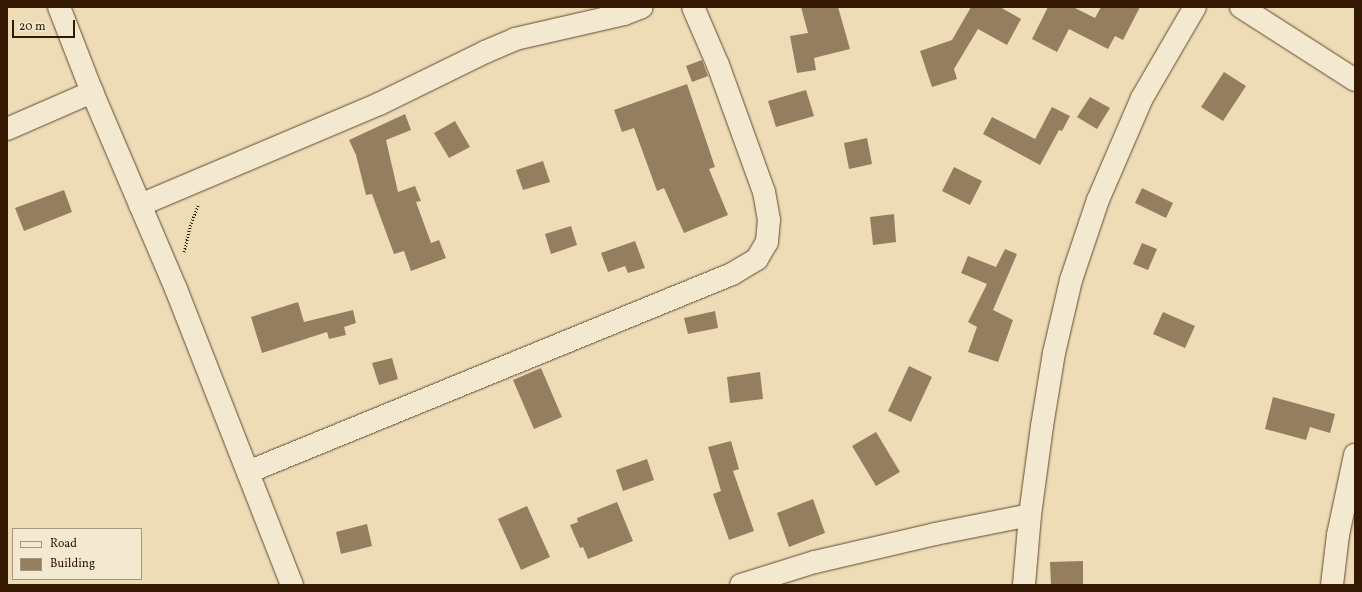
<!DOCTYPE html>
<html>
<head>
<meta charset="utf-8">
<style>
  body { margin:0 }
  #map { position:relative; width:1362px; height:592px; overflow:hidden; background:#eddcb6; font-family:Vollkorn,serif }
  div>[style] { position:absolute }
  .building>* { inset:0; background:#957e60 }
  .path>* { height:2.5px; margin-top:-1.25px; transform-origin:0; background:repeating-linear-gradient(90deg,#351802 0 1px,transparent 0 3px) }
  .roads { filter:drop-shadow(0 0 1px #63492f) drop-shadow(0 0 1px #63492f) }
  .minor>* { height:22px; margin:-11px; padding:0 11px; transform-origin:11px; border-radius:11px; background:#f3e8d0 }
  span { translate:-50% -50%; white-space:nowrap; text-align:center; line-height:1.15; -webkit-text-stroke:3.5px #f3e8d0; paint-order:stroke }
  .frame { position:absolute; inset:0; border:8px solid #351802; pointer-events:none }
  .legend { position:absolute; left:12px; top:528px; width:130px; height:52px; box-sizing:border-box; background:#f3e8d0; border:1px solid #a7957e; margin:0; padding:5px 7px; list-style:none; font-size:12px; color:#351802 }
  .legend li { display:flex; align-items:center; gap:8px; height:20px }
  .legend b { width:20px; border:1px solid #a7957e }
  .scale { position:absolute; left:12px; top:20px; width:63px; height:18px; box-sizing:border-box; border:2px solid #351802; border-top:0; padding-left:5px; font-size:12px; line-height:14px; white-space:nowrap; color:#351802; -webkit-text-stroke:3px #f3e8d0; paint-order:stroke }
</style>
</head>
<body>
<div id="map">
  <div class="building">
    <i style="clip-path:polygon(801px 7px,838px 7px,850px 49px,814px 58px,816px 70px,797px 73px,790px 36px,808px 33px)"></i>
    <i style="clip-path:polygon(971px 7px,1000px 7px,1021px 19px,1007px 45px,978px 29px,954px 69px,957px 79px,932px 87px,920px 51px,952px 40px)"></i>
    <i style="clip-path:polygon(1048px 7px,1073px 7px,1095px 18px,1101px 7px,1140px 7px,1123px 40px,1115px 36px,1108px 49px,1069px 29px,1057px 52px,1032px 39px)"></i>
    <i style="clip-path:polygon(702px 60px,708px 76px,692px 82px,686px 66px)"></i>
    <i style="clip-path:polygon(1224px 72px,1246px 86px,1223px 121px,1201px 107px)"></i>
    <i style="clip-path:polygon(687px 84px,715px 167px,709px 169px,728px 215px,684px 233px,664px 188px,657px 191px,634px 128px,622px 132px,614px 110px)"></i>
    <i style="clip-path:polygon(806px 90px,814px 116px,776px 127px,768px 101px)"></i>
    <i style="clip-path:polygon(1090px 97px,1110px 108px,1097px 129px,1077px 117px)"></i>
    <i style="clip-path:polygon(1052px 107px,1070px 116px,1062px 131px,1059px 130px,1040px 165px,983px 134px,992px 117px,1035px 139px)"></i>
    <i style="clip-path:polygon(405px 114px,411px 130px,386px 140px,398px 192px,415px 186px,421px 201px,416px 202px,431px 243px,439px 240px,446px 258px,411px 271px,404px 251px,394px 254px,372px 194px,366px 195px,356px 155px,349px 140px)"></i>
    <i style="clip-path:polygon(455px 121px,470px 147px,449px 158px,434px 133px)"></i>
    <i style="clip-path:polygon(867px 138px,872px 164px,849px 169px,844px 143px)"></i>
    <i style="clip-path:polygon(543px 161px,550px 182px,523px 190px,516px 170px)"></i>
    <i style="clip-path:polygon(954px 167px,982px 181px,970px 205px,942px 191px)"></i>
    <i style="clip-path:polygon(1142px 188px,1173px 203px,1166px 218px,1135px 203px)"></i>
    <i style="clip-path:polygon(64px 190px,72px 212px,24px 231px,15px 208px)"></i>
    <i style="clip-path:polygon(894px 214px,896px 242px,873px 245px,870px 217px)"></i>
    <i style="clip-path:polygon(571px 226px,577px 245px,551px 254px,545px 234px)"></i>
    <i style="clip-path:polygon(635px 241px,645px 268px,628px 273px,625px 266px,608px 272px,601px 253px)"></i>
    <i style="clip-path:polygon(1142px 243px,1157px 249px,1148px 270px,1133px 264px)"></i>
    <i style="clip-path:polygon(1005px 249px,1017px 254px,993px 310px,1013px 320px,998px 362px,968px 352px,977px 327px,968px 322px,987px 284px,961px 273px,968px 256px,996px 267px)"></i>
    <i style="clip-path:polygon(298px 302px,304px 322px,353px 310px,356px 323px,344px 327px,346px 335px,329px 339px,327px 332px,262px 353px,251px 317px)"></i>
    <i style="clip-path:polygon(715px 311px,718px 328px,688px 334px,684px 318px)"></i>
    <i style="clip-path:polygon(1163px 312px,1195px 326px,1185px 348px,1153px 334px)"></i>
    <i style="clip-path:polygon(392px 358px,398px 379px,379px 385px,372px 363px)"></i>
    <i style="clip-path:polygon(909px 366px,932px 377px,911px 422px,888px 411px)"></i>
    <i style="clip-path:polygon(541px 368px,562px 417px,534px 429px,513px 380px)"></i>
    <i style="clip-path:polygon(760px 372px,763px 399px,730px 403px,727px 377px)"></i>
    <i style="clip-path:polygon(1273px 397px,1335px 414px,1330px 433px,1310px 427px,1306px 440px,1265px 429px)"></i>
    <i style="clip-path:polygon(876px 432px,900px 472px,876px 486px,852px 446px)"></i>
    <i style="clip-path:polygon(731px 441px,739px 469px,733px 471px,754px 531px,729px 540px,713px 494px,721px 491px,708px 447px)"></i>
    <i style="clip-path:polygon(647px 459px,654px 480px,623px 491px,616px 470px)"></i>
    <i style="clip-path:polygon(813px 499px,825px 533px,789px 547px,777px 513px)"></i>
    <i style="clip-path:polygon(617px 502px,633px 541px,588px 559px,583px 547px,580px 548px,570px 525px,578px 522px,577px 518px)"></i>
    <i style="clip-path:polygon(527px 506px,550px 557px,521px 570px,498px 519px)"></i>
    <i style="clip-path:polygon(367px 524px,372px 546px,341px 554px,336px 532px)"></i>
    <i style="clip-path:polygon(1083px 561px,1083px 585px,1051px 585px,1050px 562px)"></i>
  </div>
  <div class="path">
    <i style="left:184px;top:252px;width:27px;rotate:-77deg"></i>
    <i style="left:190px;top:226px;width:22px;rotate:-69deg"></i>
  </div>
  <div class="roads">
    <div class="minor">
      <i style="left:59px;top:7px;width:91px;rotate:68.8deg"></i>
      <i style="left:92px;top:92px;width:214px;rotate:66.9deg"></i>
      <i style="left:176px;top:289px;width:318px;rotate:68.6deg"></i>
      <i style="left:1241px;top:7px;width:135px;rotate:32.6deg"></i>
      <i style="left:7px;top:129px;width:93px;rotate:-23.5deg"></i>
      <i style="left:140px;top:205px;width:259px;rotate:-22.9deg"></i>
      <i style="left:379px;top:104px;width:118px;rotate:-26.1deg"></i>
      <i style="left:485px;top:52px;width:33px;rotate:-23deg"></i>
      <i style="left:515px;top:39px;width:112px;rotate:-12.9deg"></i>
      <i style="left:624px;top:14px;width:19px;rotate:-21deg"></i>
      <i style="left:248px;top:472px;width:523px;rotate:-22.25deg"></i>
      <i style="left:732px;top:274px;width:29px;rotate:-31deg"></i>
      <i style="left:757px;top:259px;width:20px;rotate:-60deg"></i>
      <i style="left:767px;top:242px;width:22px;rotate:-85deg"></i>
      <i style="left:769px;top:220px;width:28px;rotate:-100deg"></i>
      <i style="left:764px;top:192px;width:135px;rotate:-109.9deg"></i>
      <i style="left:718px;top:65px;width:63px;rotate:-113.3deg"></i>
      <i style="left:741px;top:585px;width:77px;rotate:-17.3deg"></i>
      <i style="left:815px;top:562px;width:123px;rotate:-13.1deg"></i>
      <i style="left:935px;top:534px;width:97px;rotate:-11.3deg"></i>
      <i style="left:1024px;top:585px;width:70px;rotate:-85.1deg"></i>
      <i style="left:1030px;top:515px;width:90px;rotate:-82.3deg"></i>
      <i style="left:1042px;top:426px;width:74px;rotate:-80.7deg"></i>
      <i style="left:1054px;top:353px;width:75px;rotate:-76.9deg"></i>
      <i style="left:1071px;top:280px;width:84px;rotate:-71.4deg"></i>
      <i style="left:1098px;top:200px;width:111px;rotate:-66.7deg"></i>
      <i style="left:1142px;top:98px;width:105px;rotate:-59.8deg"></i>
      <i style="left:1332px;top:585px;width:50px;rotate:-83.2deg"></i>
      <i style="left:1338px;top:535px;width:82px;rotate:-78deg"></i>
    </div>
  </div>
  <div class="frame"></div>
  <ul class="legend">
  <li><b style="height:5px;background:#f3e8d0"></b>Road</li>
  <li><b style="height:11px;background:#957e60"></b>Building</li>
  </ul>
  <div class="scale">20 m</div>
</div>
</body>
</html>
